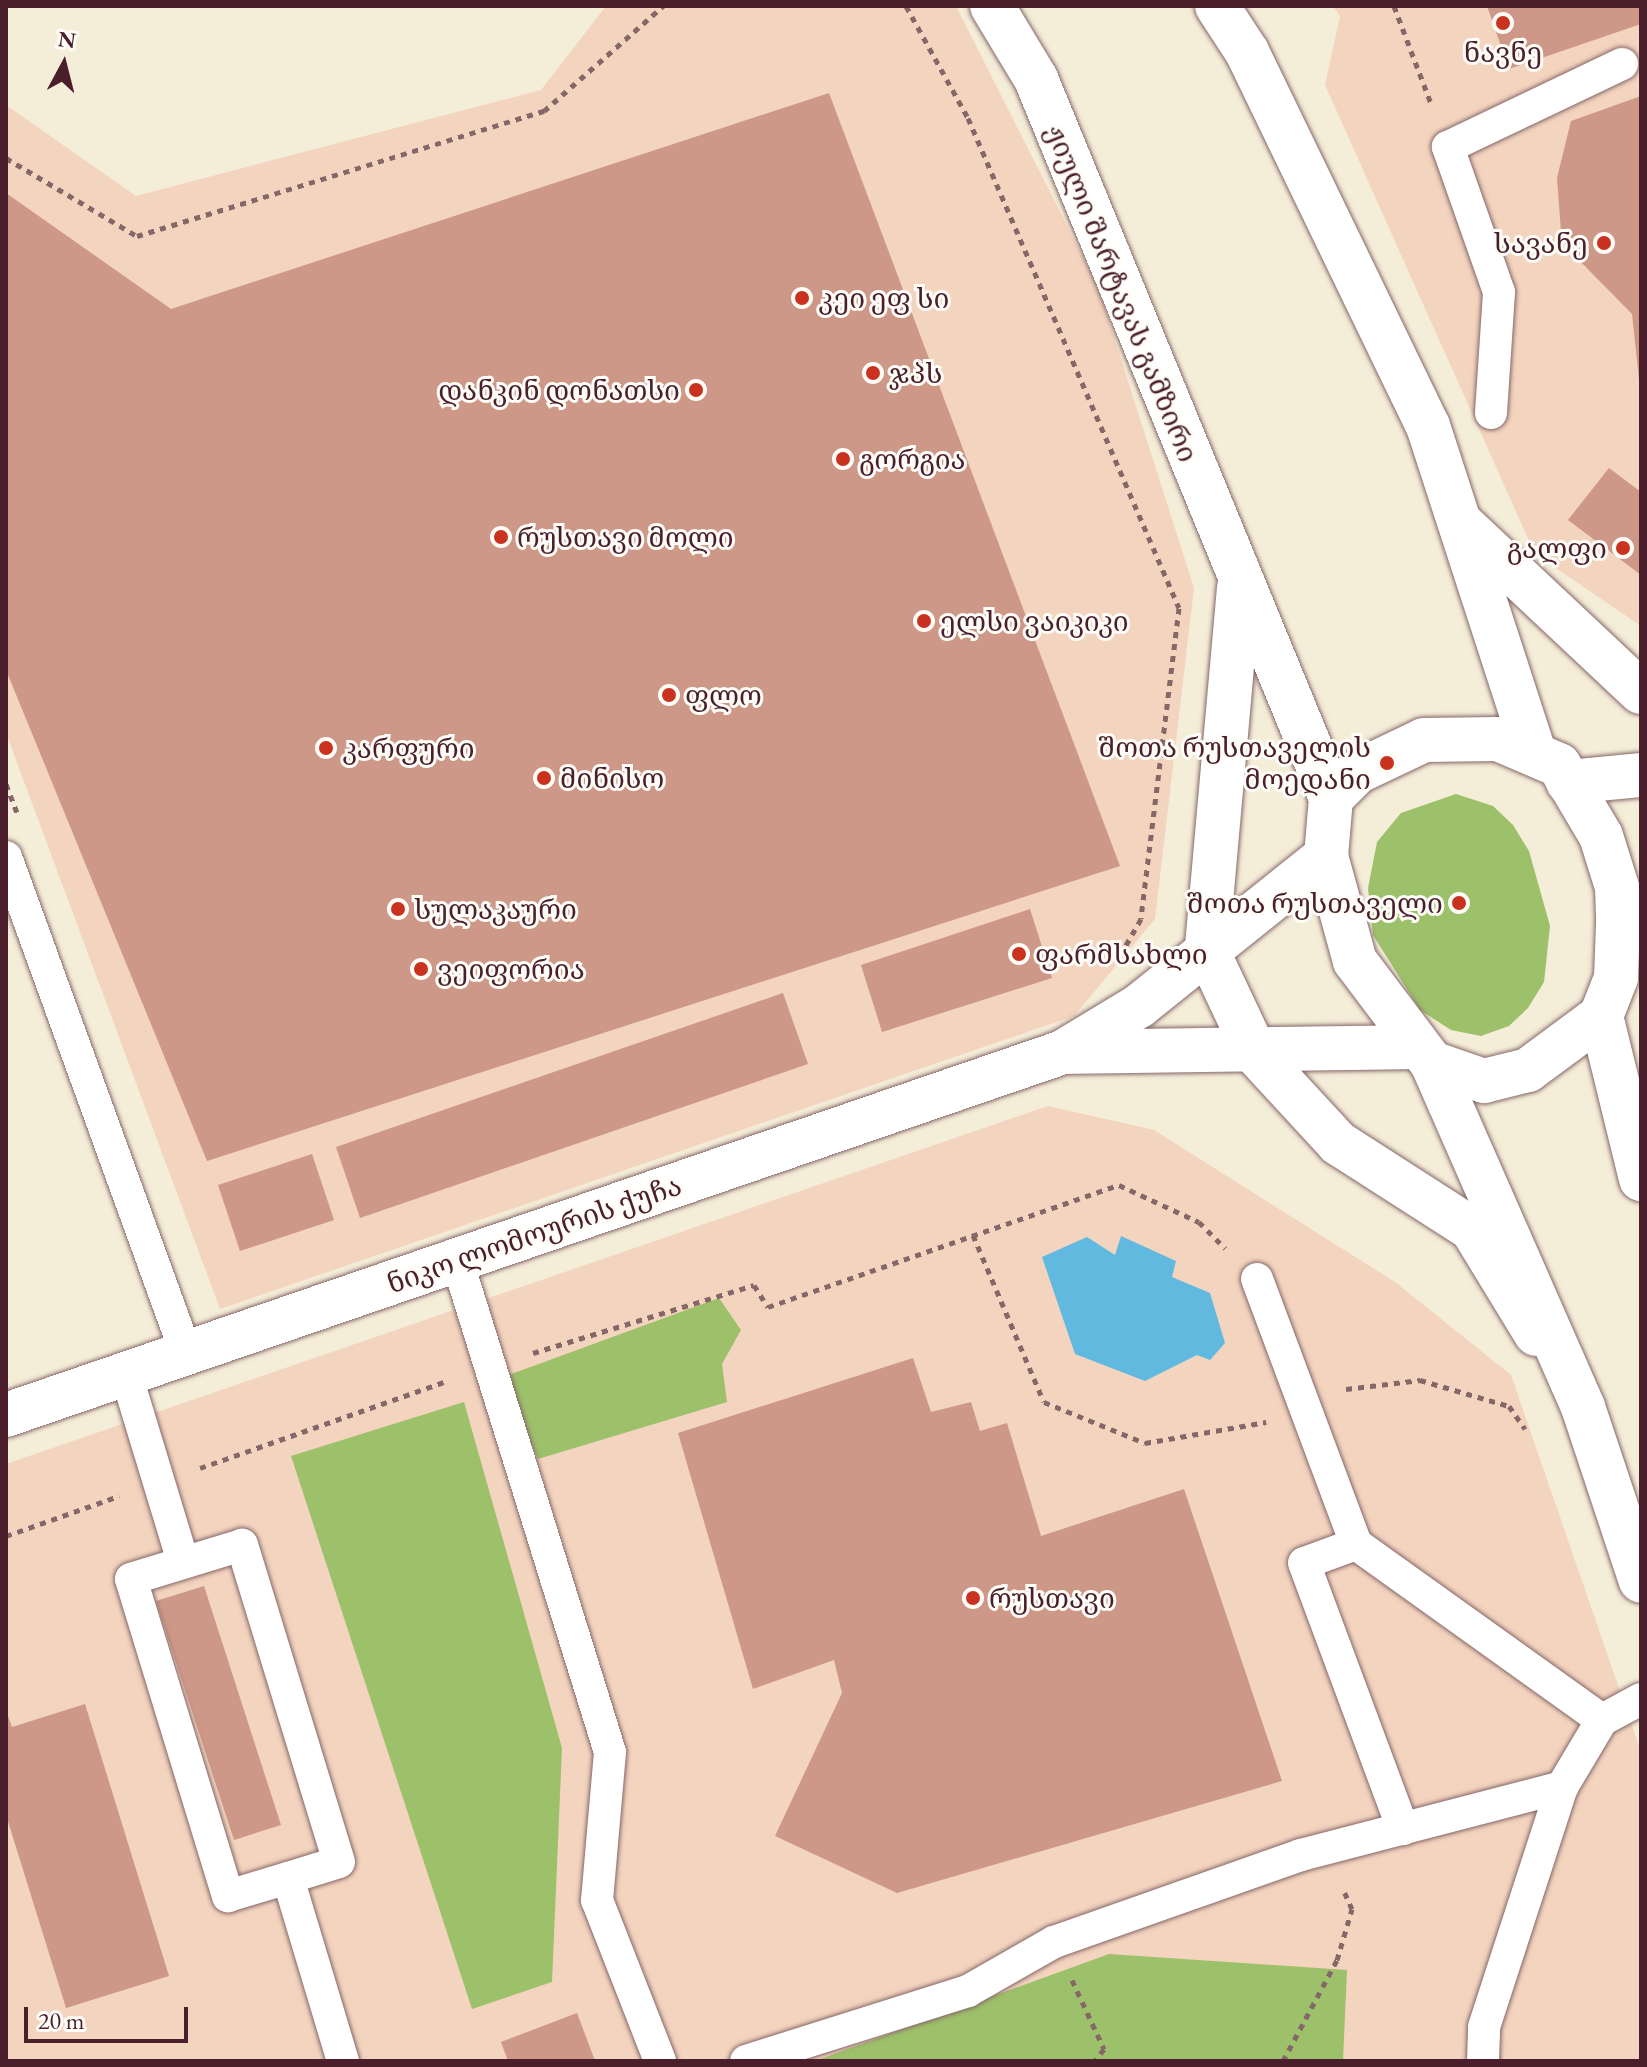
<!DOCTYPE html>
<html>
<head>
<meta charset="utf-8">
<style>
  body { margin:0 }
  #map { position:relative; width:1647px; height:2067px; overflow:hidden; background:#f4edd8; font-family:"EB Garamond","Noto Serif Georgian",serif }
  div>[style] { position:absolute }
  .built>* { inset:0; background:#f3d4bf }
  .green>* { inset:0; background:#9dc06a }
  .water>* { inset:0; background:#62b9df }
  .building>* { inset:0; background:#cd9888 }
  .path>* { height:5px; margin-top:-2.5px; transform-origin:0; background:repeating-linear-gradient(90deg,#866768 0 6px,transparent 0 12px) }
  .roads { filter:drop-shadow(0 0 2px #866768) drop-shadow(0 0 2px #866768) }
  .lane>* { height:32px; margin:-16px; padding:0 16px; transform-origin:16px; border-radius:16px; background:#fff }
  .secondary>* { height:44px; margin:-22px; padding:0 22px; transform-origin:22px; border-radius:22px; background:#fff }
  .primary>* { height:44px; margin:-22px; padding:0 22px; transform-origin:22px; border-radius:22px; background:#fff }
  .dots>* { width:22px; height:22px; translate:-50% -50%; box-sizing:border-box; border:4px solid #fdfcf7; border-radius:50% }
  span { translate:-50% -50%; white-space:nowrap; text-align:center; line-height:1.15; -webkit-text-stroke:6px #fdfcf7; paint-order:stroke }
  .poi-label { font-size:28px; color:#4a1f2b }
  .right { translate:-100% -50%; text-align:right }
  .left { translate:0 -50%; text-align:left }
  .street-label { font-size:28px; color:#4a1f2b }
  .frame { position:absolute; inset:0; border:8px solid #4a1f2b; pointer-events:none }
  .north { position:absolute; left:24px; top:24px; width:80px; height:80px; -webkit-text-stroke:6px #fdfcf7; paint-order:stroke; rotate:7deg; font-size:22px; font-weight:700; line-height:32px; text-align:center; color:#4a1f2b }
  .north::after { content:''; display:block; margin:auto; width:28px; height:36px; background:#4a1f2b; clip-path:polygon(50% 0,100% 100%,50% 72%,0 100%) }
  .scale { position:absolute; left:24px; top:2007px; width:164px; height:36px; box-sizing:border-box; border:4px solid #4a1f2b; border-top:0; padding-left:10px; font-size:24px; line-height:28px; white-space:nowrap; color:#4a1f2b; -webkit-text-stroke:6px #fdfcf7; paint-order:stroke }
</style>
</head>
<body>
<div id="map">
  <div class="built">
    <i style="clip-path:polygon(606px 6px,956px 6px,1098px 287px,1194px 588px,1155px 919px,1074px 1016px,220px 1309px,6px 733px,6px 105px,136px 196px,541px 90px)"></i>
    <i style="clip-path:polygon(1333px 6px,1641px 6px,1641px 626px,1535px 554px,1325px 85px,1340px 16px)"></i>
    <i style="clip-path:polygon(1048px 1106px,1154px 1130px,1395px 1282px,1511px 1375px,1641px 1752px,1641px 2061px,6px 2061px,6px 1464px)"></i>
  </div>
  <div class="green">
    <i style="clip-path:polygon(1456px 794px,1493px 806px,1513px 825px,1529px 851px,1550px 926px,1544px 982px,1528px 1008px,1509px 1026px,1481px 1036px,1451px 1030px,1420px 1010px,1373px 935px,1368px 888px,1377px 842px,1401px 813px)"></i>
    <i style="clip-path:polygon(719px 1298px,741px 1330px,722px 1364px,727px 1402px,538px 1459px,503px 1377px)"></i>
    <i style="clip-path:polygon(464px 1402px,562px 1748px,552px 1982px,472px 2009px,291px 1456px)"></i>
    <i style="clip-path:polygon(1109px 1954px,1347px 1970px,1343px 2061px,815px 2061px)"></i>
  </div>
  <div class="water">
    <i style="clip-path:polygon(1121px 1236px,1176px 1261px,1172px 1277px,1210px 1293px,1225px 1343px,1210px 1360px,1197px 1355px,1145px 1381px,1075px 1354px,1042px 1257px,1087px 1237px,1115px 1255px)"></i>
  </div>
  <div class="building">
    <i style="clip-path:polygon(1487px 6px,1641px 6px,1641px 24px,1509px 69px)"></i>
    <i style="clip-path:polygon(829px 93px,1120px 866px,207px 1161px,6px 670px,6px 193px,171px 309px)"></i>
    <i style="clip-path:polygon(1641px 96px,1641px 388px,1640px 389px,1632px 314px,1572px 253px,1561px 232px,1557px 178px,1571px 121px)"></i>
    <i style="clip-path:polygon(1609px 468px,1641px 492px,1641px 575px,1568px 520px)"></i>
    <i style="clip-path:polygon(1030px 909px,1052px 978px,882px 1032px,861px 965px)"></i>
    <i style="clip-path:polygon(783px 993px,808px 1064px,360px 1218px,336px 1147px)"></i>
    <i style="clip-path:polygon(312px 1154px,334px 1220px,240px 1251px,218px 1185px)"></i>
    <i style="clip-path:polygon(913px 1358px,931px 1412px,971px 1402px,980px 1431px,1007px 1423px,1041px 1536px,1184px 1489px,1282px 1781px,897px 1893px,775px 1836px,842px 1693px,834px 1660px,753px 1689px,678px 1433px)"></i>
    <i style="clip-path:polygon(204px 1586px,281px 1825px,234px 1840px,156px 1601px)"></i>
    <i style="clip-path:polygon(85px 1704px,169px 1976px,66px 2008px,6px 1815px,6px 1711px,12px 1727px)"></i>
    <i style="clip-path:polygon(577px 2013px,595px 2061px,508px 2061px,501px 2042px)"></i>
  </div>
  <div class="path">
    <i style="left:906px;top:6px;width:128px;rotate:61deg"></i>
    <i style="left:968px;top:118px;width:533px;rotate:66.7deg"></i>
    <i style="left:1179px;top:608px;width:313px;rotate:97deg"></i>
    <i style="left:1141px;top:919px;width:39px;rotate:120deg"></i>
    <i style="left:1394px;top:6px;width:107px;rotate:69.2deg"></i>
    <i style="left:6px;top:158px;width:152px;rotate:30.8deg"></i>
    <i style="left:137px;top:236px;width:426px;rotate:-17.1deg"></i>
    <i style="left:544px;top:111px;width:159px;rotate:-41.4deg"></i>
    <i style="left:6px;top:784px;width:34px;rotate:69deg"></i>
    <i style="left:973px;top:1235px;width:181px;rotate:67deg"></i>
    <i style="left:1044px;top:1402px;width:109px;rotate:22.1deg"></i>
    <i style="left:1145px;top:1443px;width:123px;rotate:-9.8deg"></i>
    <i style="left:533px;top:1353px;width:231px;rotate:-17.1deg"></i>
    <i style="left:754px;top:1285px;width:26px;rotate:58deg"></i>
    <i style="left:768px;top:1307px;width:372px;rotate:-19.2deg"></i>
    <i style="left:1119px;top:1185px;width:88px;rotate:24.8deg"></i>
    <i style="left:1199px;top:1222px;width:37px;rotate:45deg"></i>
    <i style="left:1346px;top:1389px;width:75px;rotate:-6.9deg"></i>
    <i style="left:1420px;top:1380px;width:93px;rotate:16.3deg"></i>
    <i style="left:1509px;top:1406px;width:28px;rotate:55deg"></i>
    <i style="left:200px;top:1468px;width:262px;rotate:-19.4deg"></i>
    <i style="left:6px;top:1536px;width:120px;rotate:-19.5deg"></i>
    <i style="left:1072px;top:1980px;width:76px;rotate:65.1deg"></i>
    <i style="left:1104px;top:2049px;width:15px;rotate:127deg"></i>
    <i style="left:1283px;top:2061px;width:115px;rotate:-61.9deg"></i>
    <i style="left:1337px;top:1960px;width:53px;rotate:-73.6deg"></i>
    <i style="left:1352px;top:1909px;width:22px;rotate:-114deg"></i>
  </div>
  <div class="roads">
    <div class="lane">
      <i style="left:1491px;top:413px;width:121px;rotate:-86.2deg"></i>
      <i style="left:1499px;top:292px;width:154px;rotate:-109.4deg"></i>
      <i style="left:1448px;top:147px;width:193px;rotate:-25.5deg"></i>
      <i style="left:6px;top:857px;width:528px;rotate:70.05deg"></i>
      <i style="left:457px;top:1260px;width:515px;rotate:72.73deg"></i>
      <i style="left:610px;top:1752px;width:149px;rotate:95deg"></i>
      <i style="left:597px;top:1900px;width:173px;rotate:68.6deg"></i>
      <i style="left:1257px;top:1279px;width:283px;rotate:69.5deg"></i>
      <i style="left:1356px;top:1544px;width:55px;rotate:159.9deg"></i>
      <i style="left:1304px;top:1563px;width:284px;rotate:69.6deg"></i>
      <i style="left:126px;top:1374px;width:196px;rotate:73.1deg"></i>
      <i style="left:1356px;top:1544px;width:302px;rotate:35.6deg"></i>
      <i style="left:288px;top:1878px;width:53px;rotate:-17.4deg"></i>
      <i style="left:339px;top:1862px;width:332px;rotate:-107deg"></i>
      <i style="left:242px;top:1545px;width:116px;rotate:163deg"></i>
      <i style="left:131px;top:1579px;width:332px;rotate:73deg"></i>
      <i style="left:228px;top:1896px;width:63px;rotate:-16.7deg"></i>
      <i style="left:288px;top:1878px;width:191px;rotate:73.3deg"></i>
      <i style="left:746px;top:2061px;width:233px;rotate:-17.5deg"></i>
      <i style="left:968px;top:1991px;width:99px;rotate:-29.7deg"></i>
      <i style="left:1054px;top:1942px;width:262px;rotate:-19.4deg"></i>
      <i style="left:1301px;top:1855px;width:270px;rotate:-14.6deg"></i>
      <i style="left:1483px;top:2061px;width:34px;rotate:-88deg"></i>
      <i style="left:1484px;top:2027px;width:252px;rotate:-72deg"></i>
      <i style="left:1562px;top:1787px;width:78px;rotate:-59.2deg"></i>
      <i style="left:1602px;top:1720px;width:44px;rotate:-28.3deg"></i>
    </div>
    <div class="secondary">
      <i style="left:1463px;top:525px;width:244px;rotate:43.2deg"></i>
      <i style="left:1239px;top:588px;width:363px;rotate:95.1deg"></i>
      <i style="left:1207px;top:950px;width:115px;rotate:64.8deg"></i>
      <i style="left:1256px;top:1054px;width:121px;rotate:47.3deg"></i>
      <i style="left:1338px;top:1143px;width:159px;rotate:32.7deg"></i>
      <i style="left:1472px;top:1229px;width:123px;rotate:58.6deg"></i>
      <i style="left:1568px;top:782px;width:73px;rotate:-5.5deg"></i>
      <i style="left:1063px;top:1052px;width:354px;rotate:-0.8deg"></i>
      <i style="left:6px;top:1415px;width:1118px;rotate:-18.95deg"></i>
      <i style="left:1063px;top:1052px;width:89px;rotate:-31.2deg"></i>
      <i style="left:1139px;top:1006px;width:240px;rotate:-38.7deg"></i>
    </div>
    <div class="primary">
      <i style="left:992px;top:6px;width:85px;rotate:58.9deg"></i>
      <i style="left:1036px;top:79px;width:777px;rotate:67.69deg"></i>
      <i style="left:1331px;top:798px;width:58px;rotate:94.9deg"></i>
      <i style="left:1326px;top:856px;width:109px;rotate:74.6deg"></i>
      <i style="left:1355px;top:961px;width:128px;rotate:53deg"></i>
      <i style="left:1432px;top:1063px;width:376px;rotate:66.3deg"></i>
      <i style="left:1583px;top:1407px;width:183px;rotate:71.6deg"></i>
      <i style="left:1217px;top:6px;width:55px;rotate:56.9deg"></i>
      <i style="left:1247px;top:52px;width:415px;rotate:64.2deg"></i>
      <i style="left:1428px;top:426px;width:341px;rotate:72deg"></i>
      <i style="left:1331px;top:798px;width:37px;rotate:-45deg"></i>
      <i style="left:1357px;top:772px;width:74px;rotate:-25.5deg"></i>
      <i style="left:1424px;top:740px;width:74px;rotate:-0.8deg"></i>
      <i style="left:1498px;top:739px;width:66px;rotate:23.1deg"></i>
      <i style="left:1559px;top:765px;width:82px;rotate:59.4deg"></i>
      <i style="left:1601px;top:836px;width:53px;rotate:72.6deg"></i>
      <i style="left:1617px;top:887px;width:37px;rotate:88deg"></i>
      <i style="left:1618px;top:924px;width:54px;rotate:92.1deg"></i>
      <i style="left:1616px;top:978px;width:41px;rotate:111.5deg"></i>
      <i style="left:1601px;top:1016px;width:91px;rotate:143.5deg"></i>
      <i style="left:1528px;top:1070px;width:45px;rotate:166deg"></i>
      <i style="left:1484px;top:1081px;width:55px;rotate:-160.9deg"></i>
      <i style="left:1601px;top:1016px;width:168px;rotate:76.2deg"></i>
    </div>
  </div>
  <div class="dots">
    <i style="left:1503px;top:23px;background:#c8321e"></i>
    <i style="left:1604px;top:243px;background:#c8321e"></i>
    <i style="left:802px;top:298px;background:#c8321e"></i>
    <i style="left:873px;top:373px;background:#c8321e"></i>
    <i style="left:696px;top:390px;background:#c8321e"></i>
    <i style="left:843px;top:459px;background:#c8321e"></i>
    <i style="left:501px;top:537px;background:#c8321e"></i>
    <i style="left:1623px;top:548px;background:#c8321e"></i>
    <i style="left:924px;top:621px;background:#c8321e"></i>
    <i style="left:669px;top:695px;background:#c8321e"></i>
    <i style="left:326px;top:748px;background:#c8321e"></i>
    <i style="left:1387px;top:763px;background:#c8321e"></i>
    <i style="left:544px;top:778px;background:#c8321e"></i>
    <i style="left:1459px;top:903px;background:#c8321e"></i>
    <i style="left:398px;top:909px;background:#c8321e"></i>
    <i style="left:1019px;top:954px;background:#c8321e"></i>
    <i style="left:421px;top:969px;background:#c8321e"></i>
    <i style="left:973px;top:1598px;background:#c8321e"></i>
  </div>
  <div class="poi-label">
    <span style="left:1503px;top:52px">ნავნე</span>
    <span class="right" style="left:1588px;top:243px">სავანე</span>
    <span class="left" style="left:818px;top:298px">კეი ეფ სი</span>
    <span class="left" style="left:889px;top:373px">ჯპს</span>
    <span class="right" style="left:680px;top:390px">დანკინ დონათსი</span>
    <span class="left" style="left:859px;top:459px">გორგია</span>
    <span class="left" style="left:517px;top:537px">რუსთავი მოლი</span>
    <span class="right" style="left:1607px;top:548px">გალფი</span>
    <span class="left" style="left:940px;top:621px">ელსი ვაიკიკი</span>
    <span class="left" style="left:685px;top:695px">ფლო</span>
    <span class="right" style="left:1371px;top:763px">შოთა რუსთაველის<br>მოედანი</span>
    <span class="left" style="left:342px;top:748px">კარფური</span>
    <span class="left" style="left:560px;top:778px">მინისო</span>
    <span class="right" style="left:1443px;top:903px">შოთა რუსთაველი</span>
    <span class="left" style="left:414px;top:909px">სულაკაური</span>
    <span class="left" style="left:1035px;top:954px">ფარმსახლი</span>
    <span class="left" style="left:437px;top:969px">ვეიფორია</span>
    <span class="left" style="left:989px;top:1598px">რუსთავი</span>
  </div>
  <div class="street-label">
    <span style="left:1122px;top:293px;rotate:68deg">ჟიული შარტავას გამზირი</span>
    <span style="left:534px;top:1234px;rotate:-19deg">ნიკო ლომოურის ქუჩა</span>
  </div>
  <div class="frame"></div>
  <div class="north">N</div>
  <div class="scale">20 m</div>
</div>
</body>
</html>
